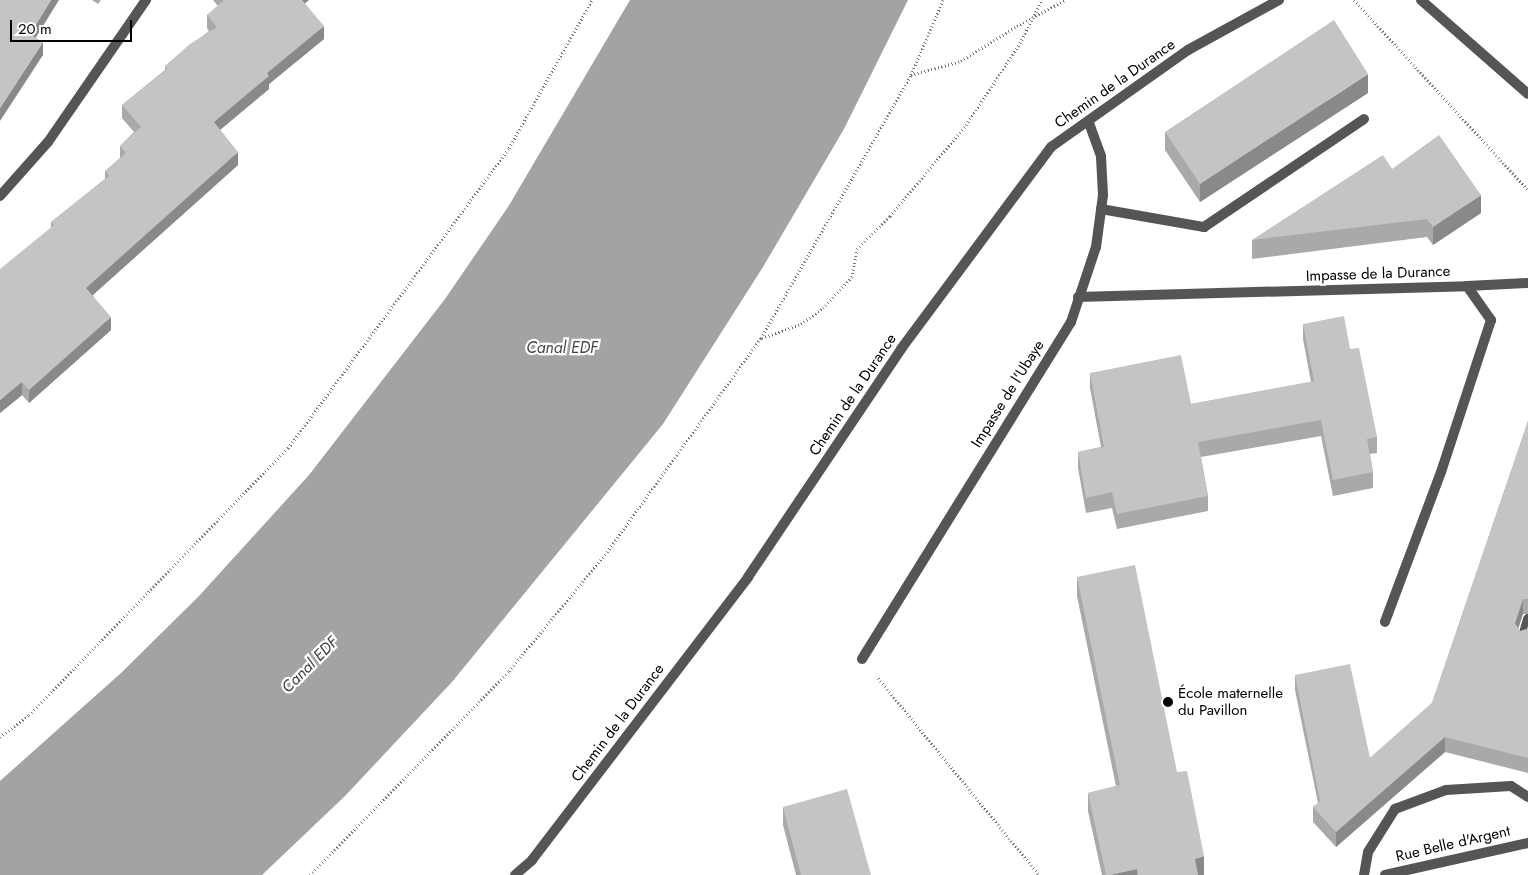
<!DOCTYPE html>
<html>
<head>
<meta charset="utf-8">
<style>
  body { margin:0 }
  #map { position:relative; width:1528px; height:875px; overflow:hidden; background:#fff; font-family:Jost,sans-serif }
  div>[style] { position:absolute }
  .water>* { inset:0; background:#a3a3a3 }
  .path>* { height:3px; margin-top:-1.5px; transform-origin:0; background:repeating-linear-gradient(90deg,#777 0 1px,transparent 0 3.5px) }
  .service>* { height:10px; margin:-5px; padding:0 5px; transform-origin:5px; border-radius:5px; background:#555 }
  .minor>* { height:10px; margin:-5px; padding:0 5px; transform-origin:5px; border-radius:5px; background:#555 }
  .tertiary>* { height:10px; margin:-5px; padding:0 5px; transform-origin:5px; border-radius:5px; background:#555 }
  .wall>* { inset:0; background:#a9a9a9 }
  .shaded-wall>* { inset:0; background:#898989 }
  .building>* { inset:0; background:#c4c4c4 }
  .dots>* { width:14px; height:14px; translate:-50% -50%; box-sizing:border-box; border:2px solid #fff; border-radius:50% }
  span { translate:-50% -50%; white-space:nowrap; text-align:center; line-height:1.15; -webkit-text-stroke:4.5px #fff; paint-order:stroke }
  .street-label { font-size:15px; color:#000 }
  .poi-label { font-size:15px; color:#000 }
  .left { translate:0 -50%; text-align:left }
  .water-label { font-size:16px; color:#444; font-style:italic }
  .scale { position:absolute; left:10px; top:20px; width:122px; height:22px; box-sizing:border-box; border:2px solid #000; border-top:0; padding-left:6px; font-size:15px; line-height:18px; white-space:nowrap; color:#000; -webkit-text-stroke:4px #fff; paint-order:stroke }
</style>
</head>
<body>
<div id="map">
  <div class="water">
    <i style="clip-path:polygon(630px 0,908px 0,844px 129px,763px 267px,663px 424px,452px 682px,345px 796px,262px 875px,0 875px,0 781px,121px 673px,199px 596px,309px 475px,445px 299px,508px 207px)"></i>
  </div>
  <div class="path">
    <i style="left:1354px;top:0;width:258px;rotate:47.5deg"></i>
    <i style="left:911px;top:75px;width:52px;rotate:-15.6deg"></i>
    <i style="left:961px;top:61px;width:66px;rotate:-32deg"></i>
    <i style="left:1017px;top:26px;width:55px;rotate:-28.4deg"></i>
    <i style="left:762px;top:338px;width:41px;rotate:-19.7deg"></i>
    <i style="left:801px;top:324px;width:27px;rotate:-36deg"></i>
    <i style="left:823px;top:308px;width:42px;rotate:-46.9deg"></i>
    <i style="left:852px;top:277px;width:28px;rotate:-80deg"></i>
    <i style="left:857px;top:249px;width:47px;rotate:-45deg"></i>
    <i style="left:890px;top:216px;width:119px;rotate:-50.1deg"></i>
    <i style="left:966px;top:125px;width:98px;rotate:-56.6deg"></i>
    <i style="left:1020px;top:43px;width:48px;rotate:-62.9deg"></i>
    <i style="left:878px;top:678px;width:254px;rotate:50.7deg"></i>
    <i style="left:0;top:737px;width:36px;rotate:-37deg"></i>
    <i style="left:29px;top:715px;width:372px;rotate:-45.9deg"></i>
    <i style="left:288px;top:448px;width:373px;rotate:-53.6deg"></i>
    <i style="left:509px;top:148px;width:170px;rotate:-60.7deg"></i>
    <i style="left:310px;top:875px;width:285px;rotate:-45.7deg"></i>
    <i style="left:509px;top:671px;width:154px;rotate:-50.5deg"></i>
    <i style="left:607px;top:552px;width:264px;rotate:-54.3deg"></i>
    <i style="left:761px;top:338px;width:303px;rotate:-60.3deg"></i>
    <i style="left:911px;top:75px;width:82px;rotate:-66.9deg"></i>
  </div>
  <div class="service">
    <i style="left:1101px;top:209px;width:105px;rotate:9.9deg"></i>
    <i style="left:1204px;top:227px;width:193px;rotate:-34deg"></i>
    <i style="left:1364px;top:875px;width:23px;rotate:-80deg"></i>
    <i style="left:1368px;top:852px;width:51px;rotate:-57.9deg"></i>
    <i style="left:1395px;top:809px;width:54px;rotate:-20.4deg"></i>
    <i style="left:1446px;top:790px;width:65px;rotate:-3.5deg"></i>
    <i style="left:1511px;top:786px;width:20px;rotate:33deg"></i>
  </div>
  <div class="minor">
    <i style="left:0;top:196px;width:72px;rotate:-48.4deg"></i>
    <i style="left:48px;top:142px;width:173px;rotate:-55.4deg"></i>
    <i style="left:1467px;top:286px;width:61px;rotate:-2.8deg"></i>
    <i style="left:1078px;top:297px;width:389px;rotate:-1.6deg"></i>
    <i style="left:1467px;top:286px;width:42px;rotate:54.8deg"></i>
    <i style="left:1491px;top:320px;width:160px;rotate:108.2deg"></i>
    <i style="left:1441px;top:472px;width:160px;rotate:110.5deg"></i>
    <i style="left:1522px;top:640px;width:22px;rotate:-74deg"></i>
    <i style="left:862px;top:659px;width:397px;rotate:-58.2deg"></i>
    <i style="left:1071px;top:322px;width:79px;rotate:-71.6deg"></i>
    <i style="left:1096px;top:247px;width:52px;rotate:-82.3deg"></i>
    <i style="left:1103px;top:195px;width:39px;rotate:-93deg"></i>
    <i style="left:1101px;top:156px;width:37px;rotate:-110deg"></i>
    <i style="left:515px;top:875px;width:23px;rotate:-41deg"></i>
    <i style="left:532px;top:860px;width:356px;rotate:-52.6deg"></i>
    <i style="left:748px;top:577px;width:275px;rotate:-56.1deg"></i>
    <i style="left:901px;top:349px;width:252px;rotate:-53.4deg"></i>
    <i style="left:1051px;top:147px;width:168px;rotate:-35.3deg"></i>
    <i style="left:1188px;top:50px;width:104px;rotate:-28.8deg"></i>
    <i style="left:1385px;top:875px;width:147px;rotate:-12.6deg"></i>
  </div>
  <div class="tertiary">
    <i style="left:1421px;top:0;width:142px;rotate:41.3deg"></i>
  </div>
  <div class="wall">
    <i style="clip-path:polygon(92px 0,101px 0,98px 4px)"></i>
    <i style="clip-path:polygon(213px 0,309px 0,305px 3px,324px 39px,269px 84px,269px 89px,220px 130px,238px 165px,93px 295px,111px 330px,29px 403px,22px 395px,0 413px,51px 227px,51px 222px,105px 179px,105px 171px,120px 158px,120px 146px,134px 132px,122px 118px,122px 105px,165px 70px,165px 66px,209px 31px,207px 28px,207px 15px,218px 6px)"></i>
    <i style="clip-path:polygon(1368px 93px,1200px 202px,1165px 150px,1165px 132px)"></i>
    <i style="clip-path:polygon(1392px 169px,1481px 213px,1433px 245px,1427px 237px,1252px 259px,1252px 240px)"></i>
    <i style="clip-path:polygon(1303px 324px,1350px 349px,1377px 437px,1377px 453px,1370px 454px,1373px 472px,1373px 488px,1333px 496px,1321px 436px,1201px 457px,1208px 496px,1208px 511px,1117px 529px,1112px 508px,1086px 513px,1078px 468px,1078px 452px,1101px 447px,1090px 388px,1090px 373px,1191px 404px,1311px 382px,1303px 339px)"></i>
    <i style="clip-path:polygon(1528px 421px,1528px 614px,1523px 614px,1518px 629px,1520px 631px,1527px 629px,1528px 626px,1528px 773px,1445px 752px,1336px 847px,1313px 822px,1313px 807px,1318px 803px,1295px 690px,1295px 675px,1370px 758px,1432px 703px)"></i>
    <i style="clip-path:polygon(1077px 577px,1177px 772px,1204px 875px,1102px 875px,1088px 811px,1088px 793px,1116px 786px,1077px 596px)"></i>
    <i style="clip-path:polygon(783px 807px,871px 875px,796px 875px,783px 825px)"></i>
  </div>
  <div class="shaded-wall">
    <i style="clip-path:polygon(51px 0,59px 0,30px 47px,30px 34px)"></i>
    <i style="clip-path:polygon(298px 0,309px 0,298px 9px)"></i>
    <i style="clip-path:polygon(324px 26px,324px 39px,269px 84px,269px 89px,214px 135px,214px 122px,267px 73px)"></i>
    <i style="clip-path:polygon(43px 42px,43px 55px,0 121px,0 108px)"></i>
    <i style="clip-path:polygon(1368px 74px,1368px 93px,1200px 202px,1200px 184px)"></i>
    <i style="clip-path:polygon(238px 152px,238px 165px,86px 301px,86px 288px)"></i>
    <i style="clip-path:polygon(1481px 195px,1481px 213px,1433px 245px,1433px 227px)"></i>
    <i style="clip-path:polygon(111px 317px,111px 330px,29px 403px,29px 390px)"></i>
    <i style="clip-path:polygon(22px 382px,22px 395px,0 413px,0 400px)"></i>
    <i style="clip-path:polygon(1523px 599px,1523px 614px,1515px 638px,1515px 623px)"></i>
    <i style="clip-path:polygon(1445px 737px,1445px 752px,1336px 847px,1336px 832px)"></i>
    <i style="clip-path:polygon(1204px 856px,1204px 875px,1195px 875px,1195px 859px)"></i>
    <i style="clip-path:polygon(1137px 869px,1137px 875px,1110px 875px)"></i>
  </div>
  <div class="building">
    <i style="clip-path:polygon(0 0,51px 0,30px 34px,43px 42px,0 108px)"></i>
    <i style="clip-path:polygon(224px 0,302px 0,324px 26px,267px 73px,269px 76px,214px 122px,238px 152px,86px 288px,111px 317px,29px 390px,22px 382px,0 400px,0 269px,54px 225px,51px 222px,109px 176px,105px 171px,126px 153px,120px 146px,141px 127px,122px 105px,167px 69px,165px 66px,190px 44px,217px 27px,207px 15px)"></i>
    <i style="clip-path:polygon(1334px 20px,1368px 74px,1200px 184px,1165px 132px)"></i>
    <i style="clip-path:polygon(1439px 135px,1481px 195px,1433px 227px,1427px 219px,1252px 240px,1383px 155px,1392px 169px)"></i>
    <i style="clip-path:polygon(1344px 316px,1350px 349px,1359px 348px,1377px 437px,1367px 439px,1373px 472px,1333px 480px,1321px 420px,1198px 442px,1208px 496px,1117px 514px,1112px 492px,1086px 498px,1078px 452px,1104px 447px,1090px 373px,1181px 355px,1191px 404px,1314px 381px,1303px 324px)"></i>
    <i style="clip-path:polygon(1528px 421px,1528px 599px,1523px 599px,1515px 623px,1520px 631px,1527px 629px,1528px 626px,1528px 758px,1445px 737px,1336px 832px,1313px 807px,1320px 801px,1295px 675px,1350px 664px,1370px 758px,1432px 703px)"></i>
    <i style="clip-path:polygon(1135px 565px,1177px 772px,1187px 771px,1204px 856px,1195px 859px,1198px 875px,1138px 875px,1137px 869px,1110px 875px,1106px 875px,1088px 793px,1120px 785px,1077px 577px)"></i>
    <i style="clip-path:polygon(847px 789px,871px 875px,801px 875px,783px 807px)"></i>
  </div>
  <div class="dots">
    <i style="left:1168px;top:702px;background:#000"></i>
  </div>
  <div class="street-label">
    <span style="left:1115px;top:84px;rotate:-35deg">Chemin de la Durance</span>
    <span style="left:1378px;top:274px;rotate:-2deg">Impasse de la Durance</span>
    <span style="left:1008px;top:394px;rotate:-58deg">Impasse de l'Ubaye</span>
    <span style="left:853px;top:395px;rotate:-56deg">Chemin de la Durance</span>
    <span style="left:618px;top:723px;rotate:-53deg">Chemin de la Durance</span>
    <span style="left:1453px;top:844px;rotate:-13deg">Rue Belle d'Argent</span>
  </div>
  <div class="poi-label">
    <span class="left" style="left:1178px;top:702px">École maternelle<br>du Pavillon</span>
  </div>
  <div class="water-label">
    <span style="left:562px;top:348px">Canal EDF</span>
    <span style="left:310px;top:665px;rotate:-45deg">Canal EDF</span>
  </div>
  <div class="scale">20 m</div>
</div>
</body>
</html>
